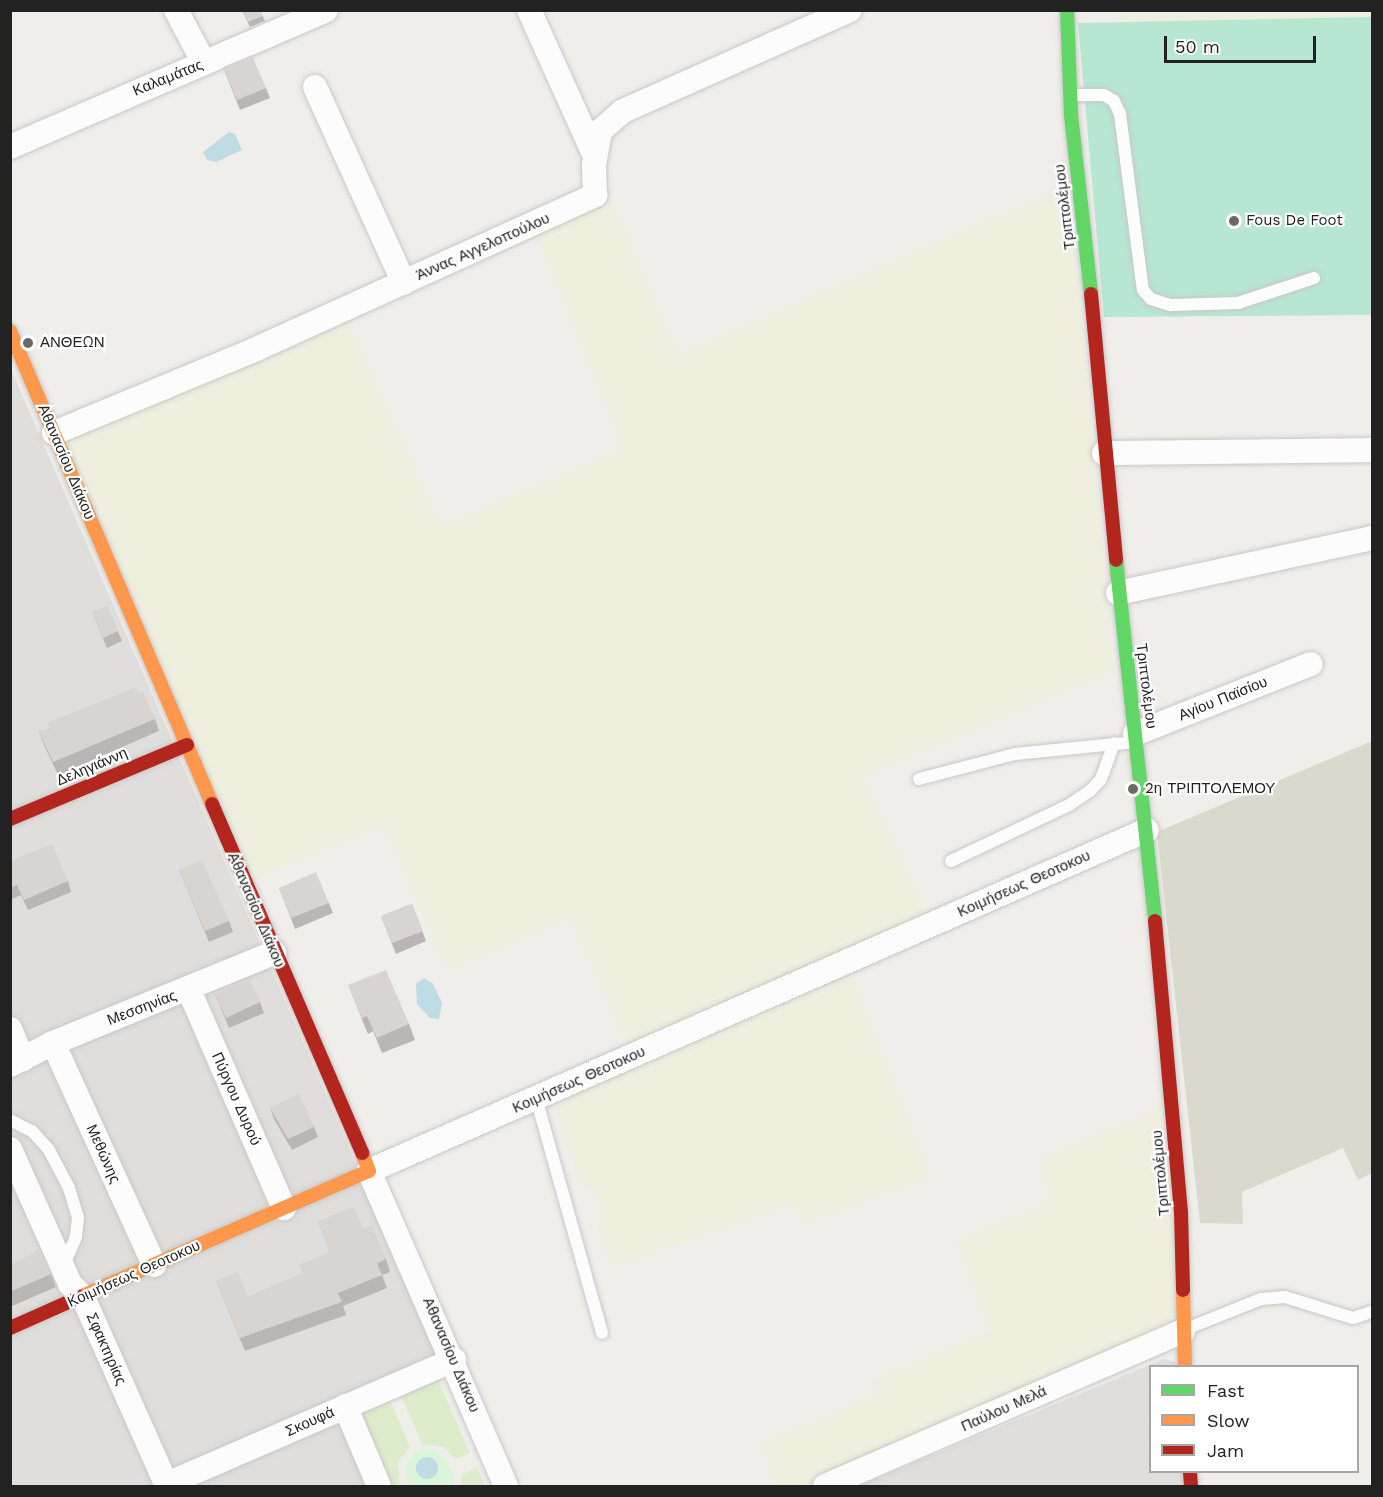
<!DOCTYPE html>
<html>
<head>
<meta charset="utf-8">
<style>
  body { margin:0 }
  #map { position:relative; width:1383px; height:1497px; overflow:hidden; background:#f0eeeb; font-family:"Work Sans",sans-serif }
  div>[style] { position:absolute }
  .residential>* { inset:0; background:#dfdedc }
  .construction>* { inset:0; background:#d9d9cd }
  .farmland>* { inset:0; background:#efefdf }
  .grass>* { inset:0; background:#ddeccb }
  .park>* { inset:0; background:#daf5da }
  .pitch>* { inset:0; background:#b7e6d2 }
  .water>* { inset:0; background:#bfdbe3 }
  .round { border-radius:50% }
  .roads { filter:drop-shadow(0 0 2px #c9c8c7) drop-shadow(0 0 2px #c9c8c7) }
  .lane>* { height:12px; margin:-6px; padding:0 6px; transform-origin:6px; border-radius:6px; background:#fdfcfc }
  .street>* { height:24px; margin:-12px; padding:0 12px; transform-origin:12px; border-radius:12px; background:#fdfcfc }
  .fast>* { height:14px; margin:-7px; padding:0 7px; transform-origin:7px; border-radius:7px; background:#63d668 }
  .slow>* { height:14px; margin:-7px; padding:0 7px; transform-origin:7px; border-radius:7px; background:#ff974d }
  .jam>* { height:14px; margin:-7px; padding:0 7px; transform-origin:7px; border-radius:7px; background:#b3261e }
  .wall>* { inset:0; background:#b9b6b5 }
  .building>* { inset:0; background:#d7d4d2 }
  .dots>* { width:16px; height:16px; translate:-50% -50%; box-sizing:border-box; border:3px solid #fff; border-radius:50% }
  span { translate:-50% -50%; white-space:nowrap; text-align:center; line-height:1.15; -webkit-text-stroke:4.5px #fff; paint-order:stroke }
  .street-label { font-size:15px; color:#222 }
  .poi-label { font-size:15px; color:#222 }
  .left { translate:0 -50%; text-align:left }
  .frame { position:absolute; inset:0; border:12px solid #222; pointer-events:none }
  .legend { position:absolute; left:1149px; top:1365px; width:210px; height:108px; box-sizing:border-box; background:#fff; border:2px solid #a7a7a7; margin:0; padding:8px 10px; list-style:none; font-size:18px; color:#222 }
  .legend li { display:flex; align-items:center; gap:12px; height:30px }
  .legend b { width:30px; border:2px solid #a7a7a7 }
  .scale { position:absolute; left:1164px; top:36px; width:152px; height:27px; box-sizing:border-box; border:3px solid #222; border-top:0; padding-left:8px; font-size:18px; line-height:21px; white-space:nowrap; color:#222; -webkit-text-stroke:4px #fff; paint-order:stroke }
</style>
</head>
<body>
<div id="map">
  <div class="residential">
    <i style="clip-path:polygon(10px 367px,441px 1361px,333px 1408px,366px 1486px,11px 1486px)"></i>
    <i style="clip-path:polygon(1164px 1359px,1178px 1363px,1178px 1366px,1150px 1366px,1150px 1472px,1185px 1472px,1186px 1486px,858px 1486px)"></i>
  </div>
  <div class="construction">
    <i style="clip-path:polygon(1372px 741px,1372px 1173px,1358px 1180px,1343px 1148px,1242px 1192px,1243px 1224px,1200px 1223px,1157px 832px)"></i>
  </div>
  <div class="farmland">
    <i style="clip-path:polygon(1372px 10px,1372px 17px,1121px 22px,1119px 11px)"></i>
    <i style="clip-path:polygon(1069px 185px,1114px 671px,863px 776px,931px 920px,630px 1053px,570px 918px,447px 971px,384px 825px,252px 880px,60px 442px,233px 372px,346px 318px,441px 526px,623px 449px,536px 235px,612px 201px,678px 355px)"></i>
    <i style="clip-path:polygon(852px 975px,931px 1176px,803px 1225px,794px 1203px,611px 1268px,597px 1229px,603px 1218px,596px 1193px,580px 1181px,554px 1103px)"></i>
    <i style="clip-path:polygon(1167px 1105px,1179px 1330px,813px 1486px,778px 1486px,760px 1445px,879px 1393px,874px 1380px,990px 1331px,956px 1242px,1049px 1202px,1041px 1158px)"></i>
  </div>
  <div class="grass">
    <i style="clip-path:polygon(437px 1377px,470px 1453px,455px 1459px,444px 1447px,422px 1444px,400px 1393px)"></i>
    <i style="clip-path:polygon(389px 1398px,410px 1447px,398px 1462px,400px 1486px,383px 1486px,352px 1414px)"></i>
    <i style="clip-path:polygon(477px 1467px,485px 1486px,461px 1486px,462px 1475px)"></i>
  </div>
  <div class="park">
    <i style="clip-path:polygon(421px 1449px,432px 1449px,447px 1461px,454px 1473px,454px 1486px,408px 1486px,406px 1467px,412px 1454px)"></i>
  </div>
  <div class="pitch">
    <i style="clip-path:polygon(1372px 17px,1372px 315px,1104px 317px,1078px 23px)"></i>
  </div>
  <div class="water">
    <i style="clip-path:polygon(229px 132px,235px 134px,242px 150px,216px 162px,207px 160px,203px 152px)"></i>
    <i style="clip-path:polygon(424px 978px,433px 984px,442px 1003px,439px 1019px,430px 1018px,417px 1004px,416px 984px)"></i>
    <i class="round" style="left:416px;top:1457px;width:22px;height:22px"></i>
  </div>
  <div class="roads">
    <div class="lane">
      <i style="left:1071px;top:95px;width:33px"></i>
      <i style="left:1104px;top:95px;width:12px;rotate:31deg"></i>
      <i style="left:1114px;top:101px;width:14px;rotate:65deg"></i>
      <i style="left:1120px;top:114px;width:177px;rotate:82.6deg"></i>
      <i style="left:1143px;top:290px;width:12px;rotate:48deg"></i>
      <i style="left:1151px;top:299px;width:21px;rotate:17deg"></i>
      <i style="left:1171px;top:305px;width:67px;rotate:-1.7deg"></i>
      <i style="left:1238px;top:303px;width:80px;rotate:-18.2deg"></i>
      <i style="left:919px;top:779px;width:99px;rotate:-14.6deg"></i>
      <i style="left:1015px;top:754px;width:121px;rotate:-5.7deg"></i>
      <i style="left:951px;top:861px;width:131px;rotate:-25.4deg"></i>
      <i style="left:1069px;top:805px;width:25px;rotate:-34deg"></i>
      <i style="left:1090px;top:791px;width:16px;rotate:-47deg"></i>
      <i style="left:1101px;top:779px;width:38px;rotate:-70deg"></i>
      <i style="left:536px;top:1098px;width:244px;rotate:74.3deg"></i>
      <i style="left:10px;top:1120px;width:25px;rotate:27deg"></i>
      <i style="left:32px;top:1131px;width:25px;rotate:48deg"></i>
      <i style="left:49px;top:1150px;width:43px;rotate:62.2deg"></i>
      <i style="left:69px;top:1188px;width:30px;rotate:73deg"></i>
      <i style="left:78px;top:1217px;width:20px;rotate:96deg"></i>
      <i style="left:76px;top:1237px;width:32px;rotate:114deg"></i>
      <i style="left:1186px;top:1329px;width:81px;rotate:-21.8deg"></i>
      <i style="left:1261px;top:1299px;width:24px;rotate:-5deg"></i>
      <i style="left:1285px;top:1297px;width:71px;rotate:17.2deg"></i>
      <i style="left:1353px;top:1318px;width:20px;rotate:-18deg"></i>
    </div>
    <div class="street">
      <i style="left:176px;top:10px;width:60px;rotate:62.2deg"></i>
      <i style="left:529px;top:10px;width:160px;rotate:65.7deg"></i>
      <i style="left:315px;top:87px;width:215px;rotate:65.6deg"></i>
      <i style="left:10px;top:147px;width:344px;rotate:-23.4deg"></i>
      <i style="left:54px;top:433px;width:217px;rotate:-22.5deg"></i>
      <i style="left:254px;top:350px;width:375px;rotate:-24.4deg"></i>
      <i style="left:595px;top:195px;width:30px;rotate:-92deg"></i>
      <i style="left:594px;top:165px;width:35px;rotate:-80deg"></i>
      <i style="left:600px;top:131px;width:30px;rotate:-41deg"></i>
      <i style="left:623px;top:111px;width:248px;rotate:-24deg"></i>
      <i style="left:1104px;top:453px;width:268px;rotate:-0.6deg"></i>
      <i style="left:1118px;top:593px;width:260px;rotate:-12.2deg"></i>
      <i style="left:1135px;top:734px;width:189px;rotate:-21.7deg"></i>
      <i style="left:189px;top:990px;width:238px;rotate:66.5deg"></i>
      <i style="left:10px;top:1029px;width:33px;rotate:67deg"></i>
      <i style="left:53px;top:1043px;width:244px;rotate:65.5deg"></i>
      <i style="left:10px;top:1065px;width:48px;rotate:-27.1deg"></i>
      <i style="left:53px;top:1043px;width:239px;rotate:-22.2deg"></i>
      <i style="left:10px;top:1149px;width:148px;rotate:66deg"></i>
      <i style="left:70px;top:1284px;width:18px;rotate:45deg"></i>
      <i style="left:83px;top:1297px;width:207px;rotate:66deg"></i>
      <i style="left:345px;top:1406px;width:87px;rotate:67deg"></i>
      <i style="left:167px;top:1484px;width:313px;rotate:-23.4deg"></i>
      <i style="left:506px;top:1486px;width:344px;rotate:-113.5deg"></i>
      <i style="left:369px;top:1171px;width:849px;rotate:-23.67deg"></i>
      <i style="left:825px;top:1486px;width:390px;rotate:-23.4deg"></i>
    </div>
    <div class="fast">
      <i style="left:1067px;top:10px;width:105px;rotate:87.8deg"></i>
      <i style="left:1071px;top:115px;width:180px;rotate:83.6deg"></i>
      <i style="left:1116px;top:560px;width:363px;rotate:83.8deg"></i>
    </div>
    <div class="slow">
      <i style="left:10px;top:331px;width:514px;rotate:66.87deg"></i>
      <i style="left:1183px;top:1290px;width:76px;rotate:88.5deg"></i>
      <i style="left:80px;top:1297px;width:315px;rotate:-23.6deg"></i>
      <i style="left:369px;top:1171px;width:19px;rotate:-111deg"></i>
    </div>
    <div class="jam">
      <i style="left:1091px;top:294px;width:267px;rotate:84.6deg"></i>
      <i style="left:212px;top:804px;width:380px;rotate:66.7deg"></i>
      <i style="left:10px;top:819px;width:192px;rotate:-22.7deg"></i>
      <i style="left:1155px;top:921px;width:292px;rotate:84.9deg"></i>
      <i style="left:1181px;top:1212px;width:78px;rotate:88.5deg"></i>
      <i style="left:10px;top:1328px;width:77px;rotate:-23.9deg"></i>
      <i style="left:1190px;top:1472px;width:14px;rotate:86deg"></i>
    </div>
  </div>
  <div class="wall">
    <i style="clip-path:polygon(242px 10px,260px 10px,265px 21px,250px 27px)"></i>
    <i style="clip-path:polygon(223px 67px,266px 88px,270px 98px,240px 110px)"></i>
    <i style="clip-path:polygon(92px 612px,118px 631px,122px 641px,107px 648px)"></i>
    <i style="clip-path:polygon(139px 693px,155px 719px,159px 731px,58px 775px,44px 745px,39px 732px)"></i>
    <i style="clip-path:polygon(10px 861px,68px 881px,71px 892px,28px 910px,21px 895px,10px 900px)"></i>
    <i style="clip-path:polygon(179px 870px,229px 921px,233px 932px,209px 942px)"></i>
    <i style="clip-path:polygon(279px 888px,329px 903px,333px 913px,295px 929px)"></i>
    <i style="clip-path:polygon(412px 904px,426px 941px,396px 954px,381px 916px)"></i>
    <i style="clip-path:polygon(348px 985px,409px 1024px,415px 1040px,382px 1053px,373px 1031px,368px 1034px)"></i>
    <i style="clip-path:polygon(215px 994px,260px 1002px,264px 1013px,229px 1028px)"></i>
    <i style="clip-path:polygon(270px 1108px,314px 1127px,318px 1137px,292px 1150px,274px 1119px)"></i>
    <i style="clip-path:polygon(318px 1221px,363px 1229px,386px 1259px,390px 1272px,382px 1275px,387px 1288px,343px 1306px,346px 1315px,245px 1351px,216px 1281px,248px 1297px,302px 1274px,330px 1252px)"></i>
    <i style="clip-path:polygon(10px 1265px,51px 1274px,56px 1287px,10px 1307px)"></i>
  </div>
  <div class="building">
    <i style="clip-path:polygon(243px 10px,260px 10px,263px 16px,248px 22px)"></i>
    <i style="clip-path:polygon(252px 55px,266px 88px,237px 100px,223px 67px)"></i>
    <i style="clip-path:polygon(108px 606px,118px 631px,103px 638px,92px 612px)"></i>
    <i style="clip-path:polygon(136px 687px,139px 693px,143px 692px,155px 719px,53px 762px,39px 732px,50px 728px,47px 723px)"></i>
    <i style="clip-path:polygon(52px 844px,68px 881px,24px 900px,17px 885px,10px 888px,10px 861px)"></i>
    <i style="clip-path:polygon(202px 860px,229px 921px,205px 931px,179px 870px)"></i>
    <i style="clip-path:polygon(316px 872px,329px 903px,291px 918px,279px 888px)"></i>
    <i style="clip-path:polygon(412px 904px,423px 931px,392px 943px,381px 916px)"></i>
    <i style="clip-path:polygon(386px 970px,409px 1024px,377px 1038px,367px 1016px,362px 1018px,348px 985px)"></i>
    <i style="clip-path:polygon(249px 979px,260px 1002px,226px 1018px,215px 994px)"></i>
    <i style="clip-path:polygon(299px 1094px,314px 1127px,288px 1139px,270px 1108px)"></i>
    <i style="clip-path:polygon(354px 1207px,363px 1229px,372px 1225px,386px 1259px,377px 1263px,382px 1275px,338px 1293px,342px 1302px,240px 1338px,216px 1281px,238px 1272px,248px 1297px,303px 1273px,299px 1265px,330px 1252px,318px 1221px)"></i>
    <i style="clip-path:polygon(40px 1250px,51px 1274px,10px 1292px,10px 1265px)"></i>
  </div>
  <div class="dots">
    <i style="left:1234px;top:221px;background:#6a6968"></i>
    <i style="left:28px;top:343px;background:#6a6968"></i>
    <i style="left:1133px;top:789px;background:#6a6968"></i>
  </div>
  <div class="street-label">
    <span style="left:168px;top:78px;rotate:-22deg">Καλαμάτας</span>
    <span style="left:1065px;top:207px;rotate:-97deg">Τριπτολέμου</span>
    <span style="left:483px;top:247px;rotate:-24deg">Άννας Αγγελοπούλου</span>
    <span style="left:66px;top:462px;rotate:67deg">Αθανασίου Διάκου</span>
    <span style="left:1146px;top:686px;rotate:83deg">Τριπτολέμου</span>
    <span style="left:1223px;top:699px;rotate:-22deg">Αγίου Παϊσίου</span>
    <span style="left:92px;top:767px;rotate:-23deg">Δεληγιάννη</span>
    <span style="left:1024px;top:884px;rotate:-24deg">Κοιμήσεως Θεοτοκου</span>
    <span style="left:256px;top:910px;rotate:67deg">Αθανασίου Διάκου</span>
    <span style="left:142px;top:1008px;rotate:-21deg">Μεσσηνίας</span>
    <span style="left:579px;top:1080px;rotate:-24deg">Κοιμήσεως Θεοτοκου</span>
    <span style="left:236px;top:1099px;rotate:66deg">Πύργου Δυρού</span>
    <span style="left:103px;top:1154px;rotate:66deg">Μεθώνης</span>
    <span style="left:1161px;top:1173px;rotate:-95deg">Τριπτολέμου</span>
    <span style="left:134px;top:1274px;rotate:-24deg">Κοιμήσεως Θεοτοκου</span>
    <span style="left:106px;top:1349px;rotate:66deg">Σφακτηρίας</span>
    <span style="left:451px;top:1355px;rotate:67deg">Αθανασίου Διάκου</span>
    <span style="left:1004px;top:1409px;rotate:-24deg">Παύλου Μελά</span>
    <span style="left:310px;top:1422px;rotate:-24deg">Σκουφά</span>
  </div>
  <div class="poi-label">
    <span class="left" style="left:1246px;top:221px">Fous De Foot</span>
    <span class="left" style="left:40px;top:343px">ΑΝΘΕΩΝ</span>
    <span class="left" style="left:1145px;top:789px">2η ΤΡΙΠΤΟΛΕΜΟΥ</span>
  </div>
  <div class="frame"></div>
  <ul class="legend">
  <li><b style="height:8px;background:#63d668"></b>Fast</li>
  <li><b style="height:8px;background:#ff974d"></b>Slow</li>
  <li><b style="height:8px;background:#b3261e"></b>Jam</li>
  </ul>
  <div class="scale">50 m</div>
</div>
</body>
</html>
